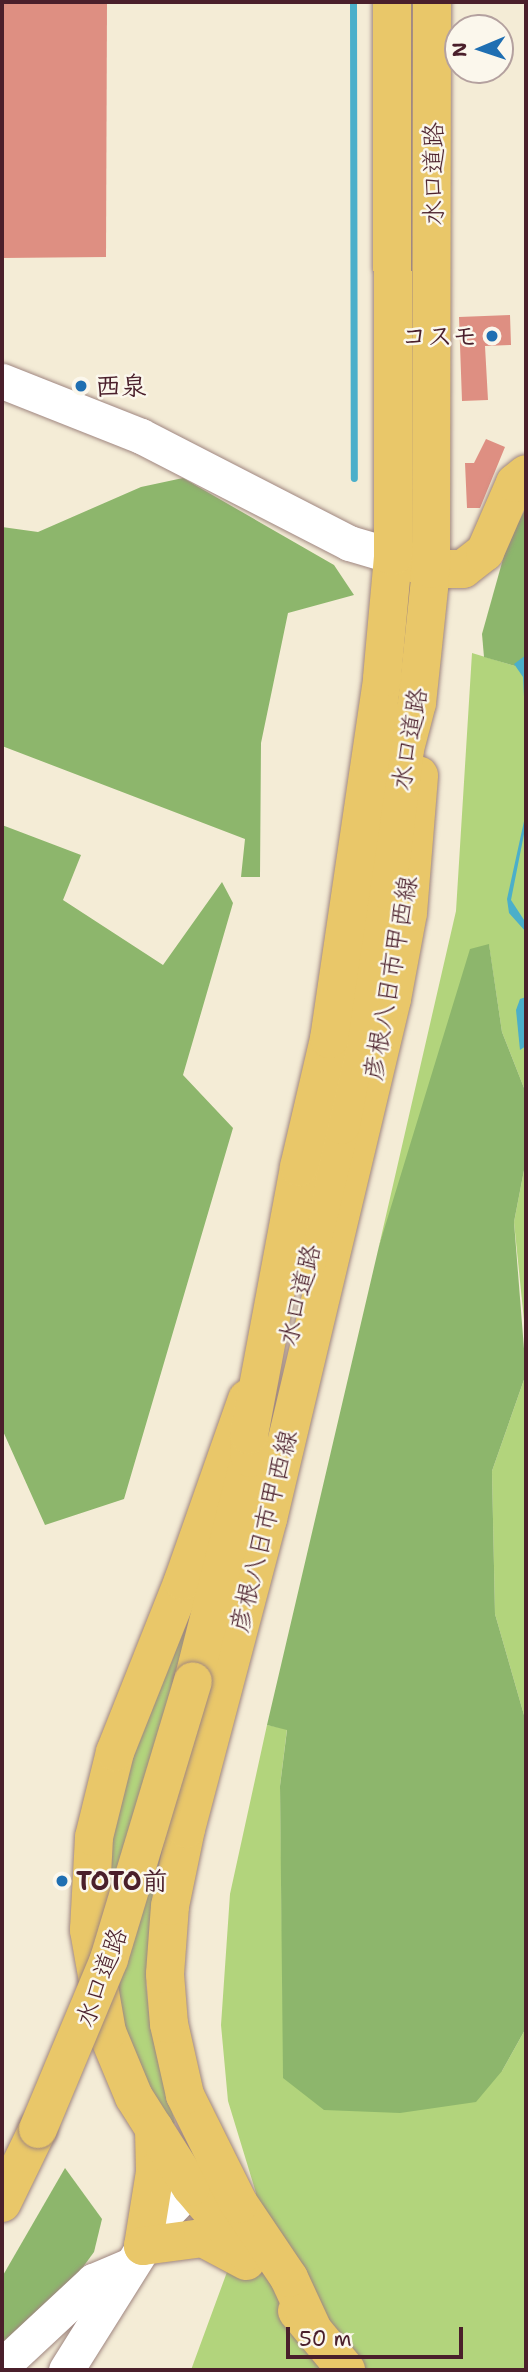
<!DOCTYPE html>
<html>
<head>
<meta charset="utf-8">
<style>
  body { margin:0 }
  #map { position:relative; width:528px; height:2372px; overflow:hidden; background:#f4ecd6; font-family:"Shantell Sans","Klee One",sans-serif }
  div>[style] { position:absolute }
  .green>* { inset:0; background:#b2d47c }
  .forest>* { inset:0; background:#8db66c }
  .water>* { inset:0; background:#4bafca }
  .stream>* { height:7px; margin:-3.5px; padding:0 3.5px; transform-origin:3.5px; border-radius:3.5px; background:#4bafca }
  .building>* { inset:0; background:#de8f82 }
  .roads { filter:drop-shadow(0 0 2px #9f8680) drop-shadow(0 0 2px #9f8680) }
  .minor>* { height:35px; margin:-17.5px; padding:0 17.5px; transform-origin:17.5px; border-radius:17.5px; background:#fff }
  .major>* { height:38px; margin:-19px; padding:0 19px; transform-origin:19px; border-radius:19px; background:#e9c769 }
  .highway>* { height:38px; margin:-19px; padding:0 19px; transform-origin:19px; border-radius:19px; background:#e9c769 }
  .bridges { filter:drop-shadow(0 0 2px #9f8680) drop-shadow(0 0 2px #9f8680) }
  .highway-bridge>* { height:38px; margin:-19px; padding:0 19px; transform-origin:19px; border-radius:19px; background:#e9c769 }
  .dots>* { width:19px; height:19px; translate:-50% -50%; box-sizing:border-box; border:4px solid #fbf7ec; border-radius:50% }
  span { translate:-50% -50%; white-space:nowrap; text-align:center; line-height:1.15; -webkit-text-stroke:5px #fbf7ec; paint-order:stroke }
  .street-label { font-size:26px; color:#4a1f2b }
  .poi-label { font-size:26px; color:#4a1f2b; font-weight:700 }
  .right { translate:-100% -50%; text-align:right }
  .left { translate:0 -50%; text-align:left }
  .frame { position:absolute; inset:0; border:4px solid #4a1f2b; pointer-events:none }
  .north { position:absolute; left:444px; top:14px; width:70px; height:70px; box-sizing:border-box; background:#fbf7ec; border:2px solid #b4a19f; border-radius:50%; rotate:268deg; font-size:19px; font-weight:700; line-height:28px; text-align:center; color:#4a1f2b }
  .north::after { content:''; display:block; margin:auto; width:24px; height:32px; background:#1f6fb2; clip-path:polygon(50% 0,100% 100%,50% 72%,0 100%) }
  .scale { position:absolute; left:286px; top:2327px; width:177px; height:32px; box-sizing:border-box; border:4px solid #4a1f2b; border-top:0; padding-left:9px; font-size:21px; line-height:24px; white-space:nowrap; color:#4a1f2b; -webkit-text-stroke:5px #fbf7ec; paint-order:stroke }
</style>
</head>
<body>
<div id="map">
  <div class="green">
    <i style="clip-path:polygon(472px 653px,515px 666px,526px 656px,526px 1093px,502px 1032px,489px 945px,379px 1246px,456px 911px)"></i>
    <i style="clip-path:polygon(526px 1160px,526px 1340px,514px 1222px)"></i>
    <i style="clip-path:polygon(526px 1374px,526px 1722px,495px 1614px,492px 1471px)"></i>
    <i style="clip-path:polygon(227px 1476px,210px 1694px,152px 1915px,146px 1984px,151px 2031px,175px 2123px,162px 2131px,112px 2022px,100px 1837px)"></i>
    <i style="clip-path:polygon(267px 1725px,287px 1729px,280px 1786px,284px 2078px,502px 2071px,526px 2028px,526px 2370px,191px 2370px,256px 2193px,228px 2101px,221px 2025px,230px 1894px)"></i>
  </div>
  <div class="forest">
    <i style="clip-path:polygon(183px 478px,334px 565px,354px 595px,288px 613px,261px 743px,260px 877px,241px 877px,245px 839px,2px 746px,2px 527px,38px 532px,141px 487px)"></i>
    <i style="clip-path:polygon(526px 508px,526px 658px,515px 666px,484px 657px,482px 634px,508px 541px)"></i>
    <i style="clip-path:polygon(2px 825px,81px 855px,63px 900px,163px 965px,222px 882px,233px 903px,183px 1075px,233px 1128px,124px 1499px,45px 1525px,2px 1429px)"></i>
    <i style="clip-path:polygon(489px 944px,502px 1032px,526px 1093px,526px 1160px,514px 1222px,526px 1374px,492px 1471px,495px 1614px,526px 1722px,526px 2028px,502px 2071px,476px 2102px,400px 2113px,324px 2110px,283px 2078px,280px 1786px,287px 1730px,267px 1725px,379px 1246px,470px 949px)"></i>
    <i style="clip-path:polygon(65px 2168px,102px 2219px,94px 2252px,34px 2334px,2px 2368px,2px 2277px)"></i>
  </div>
  <div class="water">
    <i style="clip-path:polygon(526px 655px,525px 690px,526px 737px,523px 677px,514px 664px)"></i>
    <i style="clip-path:polygon(526px 790px,526px 824px,511px 900px,526px 923px,526px 932px,509px 913px,507px 899px,526px 812px)"></i>
    <i style="clip-path:polygon(526px 997px,526px 1046px,520px 1050px,516px 1010px,520px 999px)"></i>
  </div>
  <div class="stream">
    <i style="left:353px;top:2px;width:476px;rotate:89.9deg"></i>
  </div>
  <div class="building">
    <i style="clip-path:polygon(2px 2px,107px 2px,106px 257px,2px 258px)"></i>
    <i style="clip-path:polygon(510px 315px,511px 345px,485px 346px,488px 400px,462px 401px,459px 317px)"></i>
    <i style="clip-path:polygon(486px 439px,505px 447px,480px 508px,467px 508px,465px 463px,474px 463px)"></i>
  </div>
  <div class="roads">
    <div class="minor">
      <i style="left:2px;top:381px;width:149px;rotate:21.6deg"></i>
      <i style="left:141px;top:436px;width:234px;rotate:27.2deg"></i>
      <i style="left:349px;top:543px;width:46px;rotate:16.5deg"></i>
      <i style="left:2px;top:2366px;width:125px;rotate:-43deg"></i>
      <i style="left:93px;top:2281px;width:39px;rotate:-23deg"></i>
      <i style="left:66px;top:2370px;width:181px;rotate:-57.9deg"></i>
      <i style="left:162px;top:2217px;width:42px;rotate:-46deg"></i>
    </div>
    <div class="major">
      <i style="left:402px;top:559px;width:31px;rotate:19deg"></i>
      <i style="left:431px;top:569px;width:32px"></i>
      <i style="left:463px;top:569px;width:28px;rotate:-38deg"></i>
      <i style="left:485px;top:552px;width:75px;rotate:-66.5deg"></i>
      <i style="left:515px;top:483px;width:14px;rotate:-39deg"></i>
      <i style="left:154px;top:2128px;width:44px;rotate:88.7deg"></i>
      <i style="left:155px;top:2172px;width:75px;rotate:99.2deg"></i>
      <i style="left:143px;top:2246px;width:61px;rotate:-7.6deg"></i>
      <i style="left:203px;top:2238px;width:49px;rotate:28.1deg"></i>
      <i style="left:246px;top:2252px;width:85px;rotate:-130.2deg"></i>
      <i style="left:191px;top:2187px;width:107px;rotate:-122.3deg"></i>
      <i style="left:134px;top:2097px;width:70px;rotate:-112.6deg"></i>
      <i style="left:107px;top:2032px;width:104px;rotate:-100deg"></i>
      <i style="left:89px;top:1930px;width:93px;rotate:-86.9deg"></i>
      <i style="left:94px;top:1837px;width:88px;rotate:-76.1deg"></i>
      <i style="left:115px;top:1752px;width:184px;rotate:-68.3deg"></i>
      <i style="left:183px;top:1581px;width:193px;rotate:-70.6deg"></i>
      <i style="left:297px;top:2311px;width:77px;rotate:50.3deg"></i>
      <i style="left:313px;top:2330px;width:57px;rotate:-114.8deg"></i>
      <i style="left:289px;top:2278px;width:89px;rotate:-124deg"></i>
      <i style="left:239px;top:2204px;width:122px;rotate:-116.4deg"></i>
      <i style="left:185px;top:2095px;width:73px;rotate:-102.7deg"></i>
      <i style="left:169px;top:2024px;width:50px;rotate:-94.6deg"></i>
      <i style="left:165px;top:1974px;width:68px;rotate:-85.8deg"></i>
      <i style="left:170px;top:1906px;width:79px;rotate:-78.3deg"></i>
      <i style="left:186px;top:1829px;width:321px;rotate:-75.2deg"></i>
      <i style="left:268px;top:1519px;width:535px;rotate:-76.59deg"></i>
      <i style="left:392px;top:999px;width:87px;rotate:-79.5deg"></i>
      <i style="left:408px;top:913px;width:138px;rotate:-85.4deg"></i>
    </div>
    <div class="highway">
      <i style="left:306px;top:1265px;width:144px;rotate:-76deg"></i>
      <i style="left:341px;top:1125px;width:239px;rotate:-78.9deg"></i>
      <i style="left:387px;top:890px;width:142px;rotate:-82.7deg"></i>
      <i style="left:405px;top:749px;width:48px;rotate:-75.4deg"></i>
      <i style="left:417px;top:703px;width:135px;rotate:-84deg"></i>
      <i style="left:431px;top:569px;width:567px;rotate:-89.9deg"></i>
      <i style="left:193px;top:1681px;width:230px;rotate:-75.7deg"></i>
      <i style="left:250px;top:1458px;width:23px;rotate:-92deg"></i>
      <i style="left:249px;top:1435px;width:273px;rotate:-79.4deg"></i>
      <i style="left:299px;top:1167px;width:131px;rotate:-76.8deg"></i>
      <i style="left:329px;top:1039px;width:365px;rotate:-81.6deg"></i>
      <i style="left:382px;top:678px;width:122px;rotate:-84.8deg"></i>
      <i style="left:393px;top:556px;width:554px;rotate:-90.1deg"></i>
      <i style="left:2px;top:2203px;width:82px;rotate:-64.1deg"></i>
    </div>
  </div>
  <div class="bridges">
    <div class="highway-bridge">
      <i style="left:38px;top:2129px;width:184px;rotate:-67.3deg"></i>
      <i style="left:109px;top:1959px;width:290px;rotate:-73.2deg"></i>
    </div>
  </div>
  <div class="dots">
    <i style="left:492px;top:336px;background:#1f6fb2"></i>
    <i style="left:81px;top:386px;background:#1f6fb2"></i>
    <i style="left:62px;top:1881px;background:#1f6fb2"></i>
  </div>
  <div class="street-label">
    <span style="left:433px;top:174px;rotate:-90deg">水口道路</span>
    <span style="left:409px;top:739px;rotate:-80deg">水口道路</span>
    <span style="left:390px;top:978px;rotate:-80deg">彦根八日市甲西線</span>
    <span style="left:299px;top:1295px;rotate:-76deg">水口道路</span>
    <span style="left:263px;top:1531px;rotate:-76deg">彦根八日市甲西線</span>
    <span style="left:101px;top:1977px;rotate:-70deg">水口道路</span>
  </div>
  <div class="poi-label">
    <span class="right" style="left:478px;top:336px">コスモ</span>
    <span class="left" style="left:95px;top:386px">西泉</span>
    <span class="left" style="left:76px;top:1881px">TOTO前</span>
  </div>
  <div class="frame"></div>
  <div class="north">N</div>
  <div class="scale">50 m</div>
</div>
</body>
</html>
